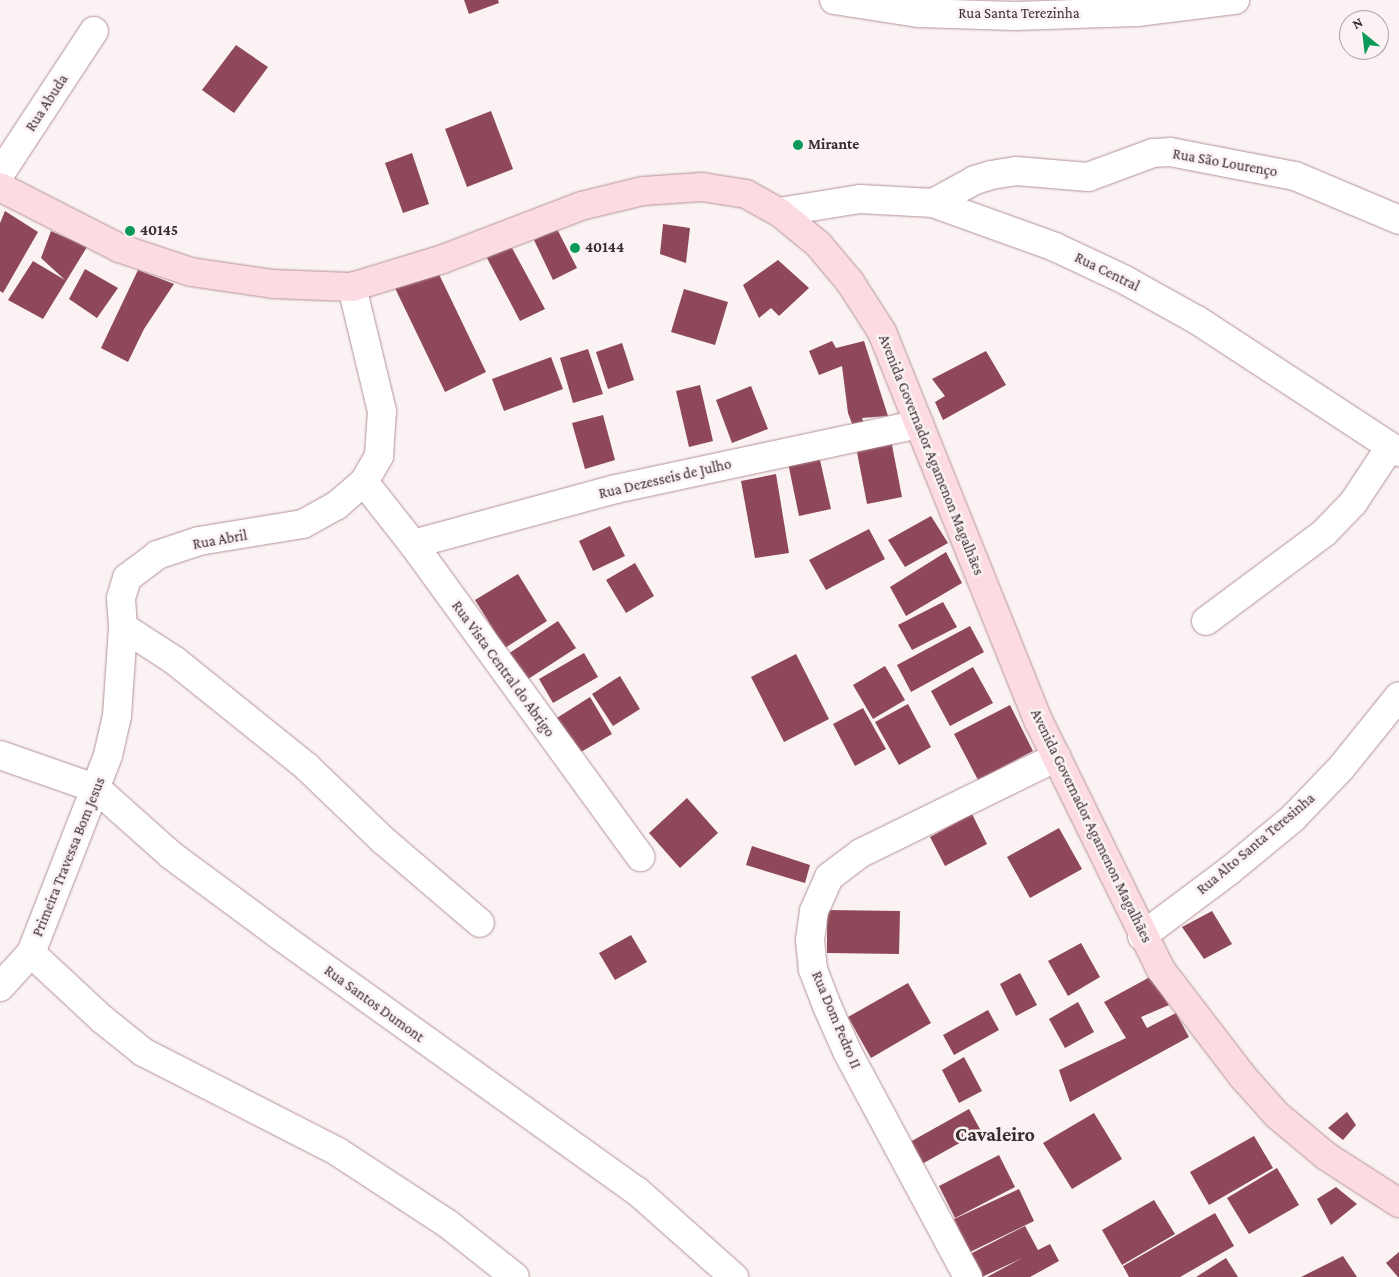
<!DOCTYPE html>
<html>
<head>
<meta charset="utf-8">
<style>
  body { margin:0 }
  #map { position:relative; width:1399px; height:1277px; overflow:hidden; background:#faf2f3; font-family:"Crimson Pro",serif }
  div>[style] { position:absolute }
  .building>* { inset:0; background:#8e4859 }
  .roads { filter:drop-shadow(0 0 1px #b59198) drop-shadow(0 0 1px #b59198) }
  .minor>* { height:28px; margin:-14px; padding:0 14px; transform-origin:14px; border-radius:14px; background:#fff }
  .major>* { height:28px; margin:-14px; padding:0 14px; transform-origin:14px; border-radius:14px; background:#fcdbe2 }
  .dots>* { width:14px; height:14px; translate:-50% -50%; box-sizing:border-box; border:2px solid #faf2f3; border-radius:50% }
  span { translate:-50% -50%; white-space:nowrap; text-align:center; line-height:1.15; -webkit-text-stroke:5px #faf2f3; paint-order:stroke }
  .street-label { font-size:15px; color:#3b2c2f }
  .poi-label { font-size:15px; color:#3b2c2f; font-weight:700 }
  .left { translate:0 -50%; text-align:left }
  .district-label { font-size:20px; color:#3b2c2f; font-weight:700 }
  .north { position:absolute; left:1339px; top:10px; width:50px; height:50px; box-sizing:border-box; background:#faf2f3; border:1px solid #aea3a5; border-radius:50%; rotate:331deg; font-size:14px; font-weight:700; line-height:20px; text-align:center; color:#3b2c2f }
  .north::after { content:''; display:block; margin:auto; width:18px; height:22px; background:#0b9858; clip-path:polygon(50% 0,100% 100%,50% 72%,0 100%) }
</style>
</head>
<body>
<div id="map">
  <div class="building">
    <i style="clip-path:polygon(464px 0,498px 0,499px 3px,469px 14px)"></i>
    <i style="clip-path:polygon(236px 45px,268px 67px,234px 113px,202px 90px)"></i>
    <i style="clip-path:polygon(491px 111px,513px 169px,467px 187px,445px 129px)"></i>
    <i style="clip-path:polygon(412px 153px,429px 204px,403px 213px,385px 163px)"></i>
    <i style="clip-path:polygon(5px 211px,38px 232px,3px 293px,0 291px,0 223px)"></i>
    <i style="clip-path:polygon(663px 224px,690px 228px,686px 263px,660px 254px)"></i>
    <i style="clip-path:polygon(557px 229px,577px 268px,553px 280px,534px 240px)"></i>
    <i style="clip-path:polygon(51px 231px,87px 247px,43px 319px,8px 300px,33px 261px,65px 280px,41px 258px)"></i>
    <i style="clip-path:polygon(511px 246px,545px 309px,520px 321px,487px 258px)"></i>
    <i style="clip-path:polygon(778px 260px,809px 288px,779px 316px,771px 308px,759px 318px,743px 285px)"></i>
    <i style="clip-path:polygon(435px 266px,486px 372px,445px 392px,394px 286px)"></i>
    <i style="clip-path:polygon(85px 269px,118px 288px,97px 318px,69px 299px)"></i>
    <i style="clip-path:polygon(138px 270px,174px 284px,144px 329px,128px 362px,101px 348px)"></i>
    <i style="clip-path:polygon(684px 289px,728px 302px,715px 345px,671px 332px)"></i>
    <i style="clip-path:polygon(832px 341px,836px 348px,864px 341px,888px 416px,862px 418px,866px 429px,856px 434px,848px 413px,842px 366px,819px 375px,809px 351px)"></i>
    <i style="clip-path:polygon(622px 343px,634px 380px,608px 389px,596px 352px)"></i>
    <i style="clip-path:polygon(588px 349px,603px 394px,573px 403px,560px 358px)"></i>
    <i style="clip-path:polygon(986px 351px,1006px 385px,943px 420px,935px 402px,945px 396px,932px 379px)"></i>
    <i style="clip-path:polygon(551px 357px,563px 389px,504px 411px,492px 379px)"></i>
    <i style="clip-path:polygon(700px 385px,713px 441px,689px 447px,676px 391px)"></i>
    <i style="clip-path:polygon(751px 386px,768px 429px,732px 443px,716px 400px)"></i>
    <i style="clip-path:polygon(603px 415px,615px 460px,585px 469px,572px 423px)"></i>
    <i style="clip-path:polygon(891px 440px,902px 497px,867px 504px,856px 447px)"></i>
    <i style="clip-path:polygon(818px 451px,831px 509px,799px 516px,787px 458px)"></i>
    <i style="clip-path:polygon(776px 474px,789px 553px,755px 558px,741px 481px)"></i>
    <i style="clip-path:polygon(931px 516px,948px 543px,905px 567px,888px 540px)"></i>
    <i style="clip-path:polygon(610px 526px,625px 556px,593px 571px,579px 541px)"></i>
    <i style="clip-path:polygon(869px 529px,885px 559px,826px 590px,809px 560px)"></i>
    <i style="clip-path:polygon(946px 552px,962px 583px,906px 616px,890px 587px)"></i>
    <i style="clip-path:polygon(635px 563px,654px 596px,626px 613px,606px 580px)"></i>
    <i style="clip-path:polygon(518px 574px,547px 621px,505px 648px,475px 600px)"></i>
    <i style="clip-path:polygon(943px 602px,957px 627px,912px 650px,898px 625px)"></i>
    <i style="clip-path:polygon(558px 621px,576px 648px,522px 683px,505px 656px)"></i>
    <i style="clip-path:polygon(970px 626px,984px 652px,911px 692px,897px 665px)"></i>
    <i style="clip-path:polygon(584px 653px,598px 677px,553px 703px,539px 679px)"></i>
    <i style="clip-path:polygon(796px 654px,829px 719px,784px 742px,751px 677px)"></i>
    <i style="clip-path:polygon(885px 666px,905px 700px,873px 719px,853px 685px)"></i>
    <i style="clip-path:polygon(973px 667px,993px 703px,950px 726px,931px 691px)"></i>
    <i style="clip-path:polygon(620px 676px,640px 709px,613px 726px,592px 694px)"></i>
    <i style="clip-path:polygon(590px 697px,612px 734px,574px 756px,552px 721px)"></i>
    <i style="clip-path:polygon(908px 704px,931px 747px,899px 765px,875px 722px)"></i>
    <i style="clip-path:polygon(1010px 705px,1033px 751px,978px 780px,954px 734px)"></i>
    <i style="clip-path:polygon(863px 708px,886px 749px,855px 766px,833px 724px)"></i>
    <i style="clip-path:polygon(687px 798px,718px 833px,680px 868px,649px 833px)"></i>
    <i style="clip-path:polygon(972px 814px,987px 844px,945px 866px,930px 837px)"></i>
    <i style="clip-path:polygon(1059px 828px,1082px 869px,1030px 898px,1007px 857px)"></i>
    <i style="clip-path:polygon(752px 846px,810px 865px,805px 883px,746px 865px)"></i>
    <i style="clip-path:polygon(827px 910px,900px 911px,899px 954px,827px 953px)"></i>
    <i style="clip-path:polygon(1212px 911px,1232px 944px,1204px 959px,1182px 927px)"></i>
    <i style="clip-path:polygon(631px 935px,647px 962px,615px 980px,599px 953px)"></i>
    <i style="clip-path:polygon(1081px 943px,1100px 977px,1068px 996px,1048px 961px)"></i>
    <i style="clip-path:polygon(1020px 973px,1037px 1005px,1016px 1016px,1000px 984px)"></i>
    <i style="clip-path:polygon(1150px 977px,1169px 1005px,1141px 1017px,1147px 1028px,1176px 1013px,1189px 1037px,1070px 1102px,1059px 1070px,1126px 1038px,1104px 1002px)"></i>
    <i style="clip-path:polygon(908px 983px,931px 1023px,871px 1058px,848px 1017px)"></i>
    <i style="clip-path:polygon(1078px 1002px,1094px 1032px,1065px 1048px,1049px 1019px)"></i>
    <i style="clip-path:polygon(988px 1010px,999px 1030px,954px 1055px,943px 1035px)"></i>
    <i style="clip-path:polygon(964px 1057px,982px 1091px,959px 1103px,942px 1070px)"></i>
    <i style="clip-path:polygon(969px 1109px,981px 1131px,922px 1164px,910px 1142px)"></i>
    <i style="clip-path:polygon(1347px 1112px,1356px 1125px,1343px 1140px,1328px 1128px)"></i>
    <i style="clip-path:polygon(1094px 1113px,1122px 1159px,1072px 1189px,1043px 1143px)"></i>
    <i style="clip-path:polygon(1254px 1136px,1273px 1168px,1209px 1205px,1190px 1172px)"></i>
    <i style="clip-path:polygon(999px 1155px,1015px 1187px,955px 1218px,939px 1186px)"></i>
    <i style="clip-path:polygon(1277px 1168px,1299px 1205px,1249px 1234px,1227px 1198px)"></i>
    <i style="clip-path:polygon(1336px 1187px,1357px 1204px,1331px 1225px,1317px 1199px)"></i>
    <i style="clip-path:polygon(1019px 1189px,1034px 1221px,970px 1252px,954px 1219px)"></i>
    <i style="clip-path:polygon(1154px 1200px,1175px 1234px,1122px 1265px,1102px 1230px)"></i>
    <i style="clip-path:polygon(1215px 1213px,1234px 1246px,1180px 1277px,1129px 1277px,1123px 1266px)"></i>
    <i style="clip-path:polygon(1025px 1226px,1038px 1250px,1050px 1244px,1059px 1261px,1030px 1277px,987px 1277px,1022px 1258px,982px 1277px,970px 1254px)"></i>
    <i style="clip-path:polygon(1399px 1252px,1399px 1277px,1398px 1277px,1386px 1263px)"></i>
    <i style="clip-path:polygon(1343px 1256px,1357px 1277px,1301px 1277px)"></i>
    <i style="clip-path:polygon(1226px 1258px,1238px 1277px,1196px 1277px)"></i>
  </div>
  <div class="roads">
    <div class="minor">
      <i style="left:834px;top:0;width:85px;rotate:8.8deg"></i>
      <i style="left:918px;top:13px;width:97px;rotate:1.8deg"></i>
      <i style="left:1015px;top:16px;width:122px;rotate:-1.9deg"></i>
      <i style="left:1137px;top:12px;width:99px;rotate:-7deg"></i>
      <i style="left:0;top:174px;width:171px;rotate:-56.7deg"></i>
      <i style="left:933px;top:203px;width:48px;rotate:-28.7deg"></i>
      <i style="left:975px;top:180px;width:17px;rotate:-17deg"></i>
      <i style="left:991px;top:175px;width:25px;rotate:-9deg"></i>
      <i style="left:1016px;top:171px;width:72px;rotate:4.8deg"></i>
      <i style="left:1088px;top:177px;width:69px;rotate:-20.3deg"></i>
      <i style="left:1153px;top:153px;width:17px;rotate:-3deg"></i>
      <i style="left:1170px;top:152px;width:127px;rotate:10.9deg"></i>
      <i style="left:1295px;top:176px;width:113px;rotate:22.9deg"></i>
      <i style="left:779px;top:212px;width:82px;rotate:-9.1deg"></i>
      <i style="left:860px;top:199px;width:73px;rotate:3.1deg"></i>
      <i style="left:933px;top:203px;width:130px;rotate:19.8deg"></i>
      <i style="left:1055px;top:247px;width:77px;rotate:25.2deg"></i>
      <i style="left:1125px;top:280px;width:82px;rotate:29.1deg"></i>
      <i style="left:1197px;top:320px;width:241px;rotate:33.2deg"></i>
      <i style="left:364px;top:482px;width:79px;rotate:51.7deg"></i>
      <i style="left:413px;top:544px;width:387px;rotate:54deg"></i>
      <i style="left:413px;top:544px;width:210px;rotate:-15.2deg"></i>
      <i style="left:616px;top:489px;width:310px;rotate:-12.1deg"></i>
      <i style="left:1206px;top:621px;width:147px;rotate:-36.7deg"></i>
      <i style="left:1324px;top:533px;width:42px;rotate:-46deg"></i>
      <i style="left:1353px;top:503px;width:67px;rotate:-56.5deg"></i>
      <i style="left:123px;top:627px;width:61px;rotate:32.9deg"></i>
      <i style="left:174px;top:660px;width:171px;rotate:38.8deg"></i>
      <i style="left:307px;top:767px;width:107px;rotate:43.9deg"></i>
      <i style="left:384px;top:841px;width:126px;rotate:40.5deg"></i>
      <i style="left:0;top:755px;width:103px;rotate:19.3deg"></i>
      <i style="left:97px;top:789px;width:99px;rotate:41.7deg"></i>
      <i style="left:171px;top:855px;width:134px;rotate:36.5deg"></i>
      <i style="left:279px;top:935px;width:440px;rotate:35.6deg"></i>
      <i style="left:637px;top:1191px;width:130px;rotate:41.6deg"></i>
      <i style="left:1142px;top:936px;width:109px;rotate:-36.8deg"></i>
      <i style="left:1229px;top:871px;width:83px;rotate:-39.6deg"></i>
      <i style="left:1293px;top:818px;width:69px;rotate:-46.2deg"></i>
      <i style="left:1341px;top:768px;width:92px;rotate:-51.1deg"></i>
      <i style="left:31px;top:953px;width:97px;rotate:42.9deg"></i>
      <i style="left:102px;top:1019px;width:53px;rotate:38.8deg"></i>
      <i style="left:143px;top:1052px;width:219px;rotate:27.1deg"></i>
      <i style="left:338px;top:1152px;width:131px;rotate:33.2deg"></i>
      <i style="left:448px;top:1224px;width:85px;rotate:38.3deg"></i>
      <i style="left:0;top:987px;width:46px;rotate:-47.6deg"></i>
      <i style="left:31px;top:953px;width:212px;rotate:-68.7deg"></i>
      <i style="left:108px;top:755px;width:40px;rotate:-77deg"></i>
      <i style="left:117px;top:716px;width:89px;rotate:-86.1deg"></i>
      <i style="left:123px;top:627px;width:29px;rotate:-94deg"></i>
      <i style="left:121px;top:598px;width:21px;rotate:-73deg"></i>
      <i style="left:127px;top:578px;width:38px;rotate:-37deg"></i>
      <i style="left:157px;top:555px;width:44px;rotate:-18.4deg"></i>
      <i style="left:199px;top:541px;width:105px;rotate:-9.3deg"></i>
      <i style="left:303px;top:524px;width:38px;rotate:-29deg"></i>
      <i style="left:336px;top:506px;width:37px;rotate:-41deg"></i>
      <i style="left:364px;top:482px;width:30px;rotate:-60deg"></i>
      <i style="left:379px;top:456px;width:45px;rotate:-86.2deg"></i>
      <i style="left:382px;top:411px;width:128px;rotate:-103.6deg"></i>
      <i style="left:968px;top:1277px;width:256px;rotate:-118.2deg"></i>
      <i style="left:847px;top:1051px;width:49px;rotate:-114deg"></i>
      <i style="left:827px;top:1006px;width:40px;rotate:-111deg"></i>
      <i style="left:813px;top:969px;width:29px;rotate:-96deg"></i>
      <i style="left:810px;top:940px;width:29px;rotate:-82deg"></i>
      <i style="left:814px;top:911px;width:37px;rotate:-66deg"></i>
      <i style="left:829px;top:877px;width:40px;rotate:-37deg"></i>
      <i style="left:861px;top:853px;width:218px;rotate:-26.1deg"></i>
    </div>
    <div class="major">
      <i style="left:0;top:187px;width:134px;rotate:27.1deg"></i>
      <i style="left:119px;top:248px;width:76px;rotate:18.4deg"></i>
      <i style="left:191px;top:272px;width:83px;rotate:8.3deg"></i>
      <i style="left:273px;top:284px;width:79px;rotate:2.2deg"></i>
      <i style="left:352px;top:287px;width:95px;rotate:-17.1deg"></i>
      <i style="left:443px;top:259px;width:148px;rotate:-21deg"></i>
      <i style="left:581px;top:206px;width:64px;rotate:-13.6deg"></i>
      <i style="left:643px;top:191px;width:59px;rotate:-3.9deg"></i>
      <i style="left:702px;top:187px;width:45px;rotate:9deg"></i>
      <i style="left:746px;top:194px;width:38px;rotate:29deg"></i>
      <i style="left:779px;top:212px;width:50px;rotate:39.4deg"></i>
      <i style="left:818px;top:244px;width:50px;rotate:49.9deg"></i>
      <i style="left:850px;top:282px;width:59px;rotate:57.4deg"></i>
      <i style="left:882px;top:332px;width:420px;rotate:68.1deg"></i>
      <i style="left:1039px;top:722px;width:276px;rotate:63.8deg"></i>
      <i style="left:1161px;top:970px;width:135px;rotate:52.5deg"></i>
      <i style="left:1243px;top:1077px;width:51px;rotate:48.2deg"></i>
      <i style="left:1277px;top:1115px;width:64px;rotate:39.9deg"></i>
      <i style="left:1326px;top:1156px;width:87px;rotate:32.8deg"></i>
    </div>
  </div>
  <div class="dots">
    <i style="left:798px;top:145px;background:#0b9858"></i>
    <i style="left:130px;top:231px;background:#0b9858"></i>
    <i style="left:575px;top:248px;background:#0b9858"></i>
  </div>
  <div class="street-label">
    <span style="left:1019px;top:14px">Rua Santa Terezinha</span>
    <span style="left:47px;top:103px;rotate:-57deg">Rua Abuda</span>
    <span style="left:1225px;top:163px;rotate:10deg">Rua São Lourenço</span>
    <span style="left:1107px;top:272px;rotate:26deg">Rua Central</span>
    <span style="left:931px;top:455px;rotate:68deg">Avenida Governador Agamenon Magalhães</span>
    <span style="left:665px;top:479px;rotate:-13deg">Rua Dezesseis de Julho</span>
    <span style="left:220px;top:540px;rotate:-10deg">Rua Abril</span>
    <span style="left:503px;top:669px;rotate:54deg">Rua Vista Central do Abrigo</span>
    <span style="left:1091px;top:826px;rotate:64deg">Avenida Governador Agamenon Magalhães</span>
    <span style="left:1256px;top:844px;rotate:-40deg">Rua Alto Santa Teresinha</span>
    <span style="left:69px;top:857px;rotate:-68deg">Primeira Travessa Bom Jesus</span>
    <span style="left:374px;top:1004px;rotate:36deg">Rua Santos Dumont</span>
    <span style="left:836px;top:1020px;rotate:67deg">Rua Dom Pedro II</span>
  </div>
  <div class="poi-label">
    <span class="left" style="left:808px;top:145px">Mirante</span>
    <span class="left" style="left:140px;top:231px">40145</span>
    <span class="left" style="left:585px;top:248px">40144</span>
  </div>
  <div class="district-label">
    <span style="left:995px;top:1134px">Cavaleiro</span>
  </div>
  <div class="north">N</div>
</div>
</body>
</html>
